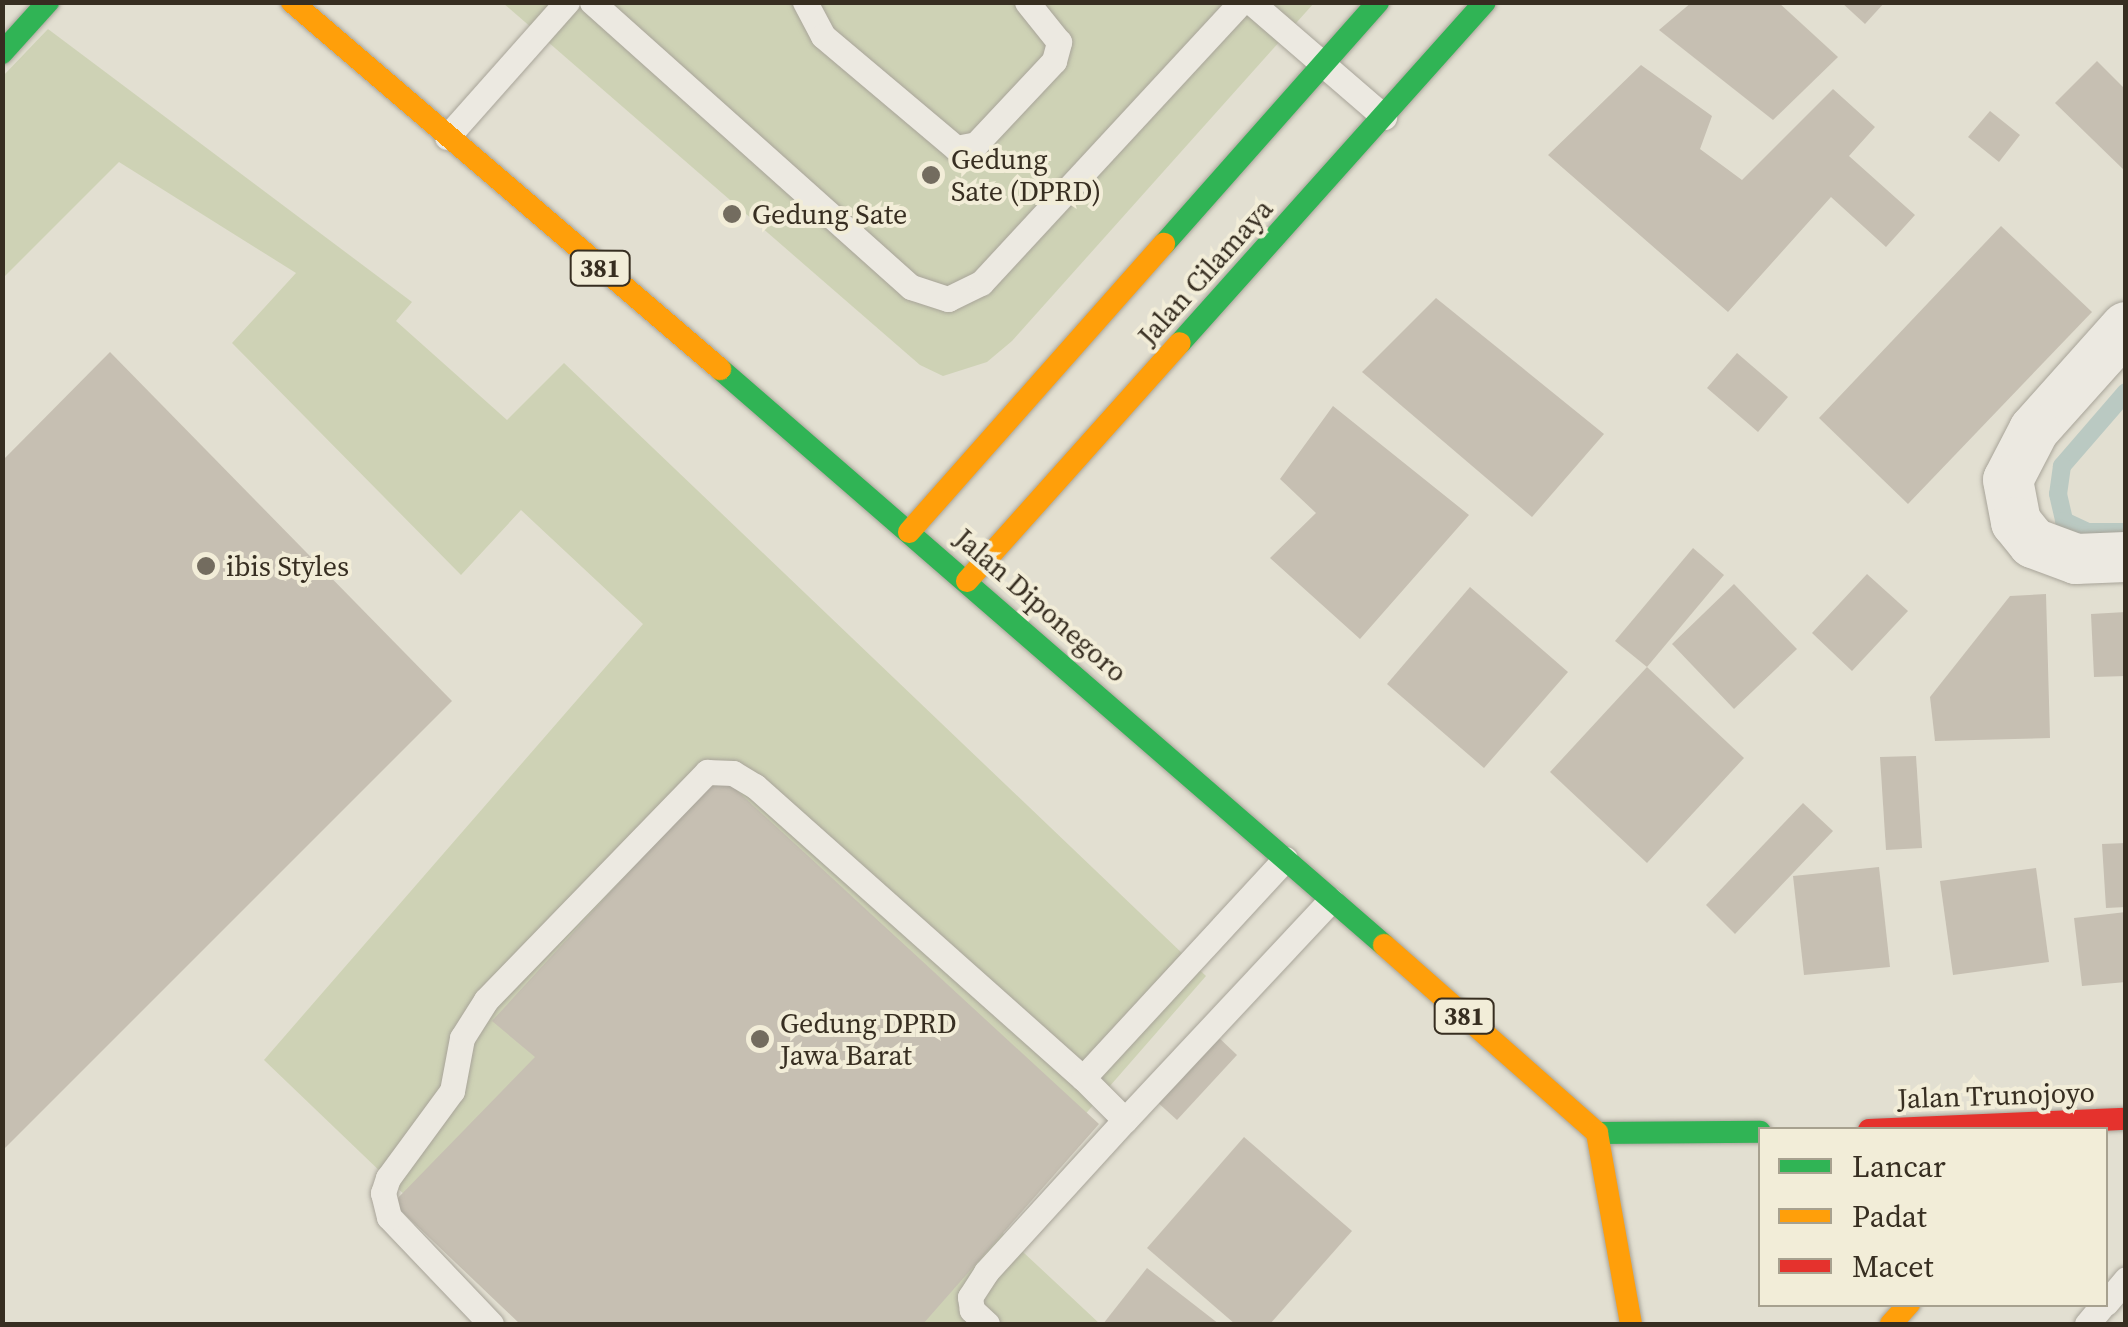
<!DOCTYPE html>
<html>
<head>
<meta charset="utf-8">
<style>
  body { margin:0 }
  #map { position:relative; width:2128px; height:1327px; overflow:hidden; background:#e2dfd1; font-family:"Source Serif 4",serif }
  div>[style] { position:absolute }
  .green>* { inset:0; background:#ced2b5 }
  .stream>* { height:18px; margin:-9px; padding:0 9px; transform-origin:9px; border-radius:9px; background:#bac9c2 }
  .building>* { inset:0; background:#c6bfb2 }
  .roads { filter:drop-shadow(0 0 2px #a8a499) drop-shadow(0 0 2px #a8a499) }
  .lane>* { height:25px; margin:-12.5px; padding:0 12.5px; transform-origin:12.5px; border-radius:12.5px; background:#ece9e1 }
  .street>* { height:50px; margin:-25px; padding:0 25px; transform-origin:25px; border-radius:25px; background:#ece9e1 }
  .fast>* { height:22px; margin:-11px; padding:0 11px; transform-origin:11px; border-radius:11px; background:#30b455 }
  .slow>* { height:22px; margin:-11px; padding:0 11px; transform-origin:11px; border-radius:11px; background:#ff9f0a }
  .jam>* { height:22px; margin:-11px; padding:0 11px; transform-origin:11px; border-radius:11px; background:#e5322d }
  .dots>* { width:28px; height:28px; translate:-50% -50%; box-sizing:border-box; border:5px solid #f2edd8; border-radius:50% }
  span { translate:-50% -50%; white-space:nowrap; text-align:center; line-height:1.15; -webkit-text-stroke:8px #f2edd8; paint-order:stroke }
  .shield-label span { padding:2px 8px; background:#f2edd8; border:2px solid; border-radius:8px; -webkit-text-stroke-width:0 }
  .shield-label { font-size:25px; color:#372e21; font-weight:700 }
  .poi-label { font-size:28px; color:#372e21 }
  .left { translate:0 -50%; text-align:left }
  .street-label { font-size:28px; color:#372e21 }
  .frame { position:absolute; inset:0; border:5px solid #372e21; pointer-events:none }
  .legend { position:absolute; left:1758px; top:1127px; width:350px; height:180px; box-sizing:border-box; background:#f2edd8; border:2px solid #a7a18f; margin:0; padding:12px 18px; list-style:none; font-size:30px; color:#372e21 }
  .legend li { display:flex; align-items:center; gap:20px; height:50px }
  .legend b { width:50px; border:2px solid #a7a18f }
</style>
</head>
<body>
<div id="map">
  <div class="green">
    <i style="clip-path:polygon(503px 3px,1314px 3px,1012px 341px,987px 362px,943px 376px,920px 365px)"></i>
    <i style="clip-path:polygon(48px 29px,412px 302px,396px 321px,507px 420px,564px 363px,1206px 976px,991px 1222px,1100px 1324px,523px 1324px,531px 1316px,264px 1060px,643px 624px,521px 510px,461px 575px,232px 343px,296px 273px,119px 162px,3px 278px,3px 76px)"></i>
  </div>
  <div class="stream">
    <i style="left:2126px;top:392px;width:98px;rotate:130.9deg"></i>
    <i style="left:2062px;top:466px;width:28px;rotate:98deg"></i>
    <i style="left:2058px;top:494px;width:28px;rotate:77deg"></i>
    <i style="left:2064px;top:521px;width:26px;rotate:25deg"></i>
    <i style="left:2088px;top:532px;width:38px"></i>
  </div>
  <div class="building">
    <i style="clip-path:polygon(1692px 2px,1778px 2px,1838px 57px,1773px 120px,1659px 30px)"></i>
    <i style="clip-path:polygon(1841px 2px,1885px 2px,1865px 24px)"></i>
    <i style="clip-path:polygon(2097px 61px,2126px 90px,2126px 172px,2055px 103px)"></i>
    <i style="clip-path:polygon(1641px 65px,1712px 116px,1700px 149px,1742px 180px,1833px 89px,1875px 127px,1849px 156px,1915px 215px,1886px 247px,1831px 197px,1728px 312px,1548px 155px)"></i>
    <i style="clip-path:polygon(1990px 111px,2020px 135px,1999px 162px,1968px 137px)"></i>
    <i style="clip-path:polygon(2001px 226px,2092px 312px,1908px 504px,1819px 418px)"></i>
    <i style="clip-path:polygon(1436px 298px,1604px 434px,1532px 517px,1362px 372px)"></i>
    <i style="clip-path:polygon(110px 352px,452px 701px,2px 1151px,2px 461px)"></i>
    <i style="clip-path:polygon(1737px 353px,1788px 397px,1758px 432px,1707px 388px)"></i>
    <i style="clip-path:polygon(1333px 406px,1469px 515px,1360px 639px,1270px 558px,1316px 513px,1280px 479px)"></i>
    <i style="clip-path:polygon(1693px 548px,1724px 575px,1647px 667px,1615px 641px)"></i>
    <i style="clip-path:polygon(1867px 574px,1908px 611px,1852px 671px,1812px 633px)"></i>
    <i style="clip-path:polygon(1734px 584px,1797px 649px,1734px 709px,1672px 644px)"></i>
    <i style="clip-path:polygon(1470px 587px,1568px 672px,1484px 768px,1387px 684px)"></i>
    <i style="clip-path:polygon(2046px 594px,2050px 738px,1935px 741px,1930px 697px,2010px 596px)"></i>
    <i style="clip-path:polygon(2126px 612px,2126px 676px,2094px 677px,2091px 614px)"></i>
    <i style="clip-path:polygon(1647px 667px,1744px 758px,1647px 863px,1550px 772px)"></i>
    <i style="clip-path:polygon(1916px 756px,1922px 848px,1886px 850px,1880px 757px)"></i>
    <i style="clip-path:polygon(719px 774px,1099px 1124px,923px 1324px,520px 1324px,393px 1203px,535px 1057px,492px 1021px)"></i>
    <i style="clip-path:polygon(1803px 803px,1833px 831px,1735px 934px,1706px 905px)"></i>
    <i style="clip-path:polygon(2126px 843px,2126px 907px,2106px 908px,2102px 844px)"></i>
    <i style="clip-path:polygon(1879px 867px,1890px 967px,1804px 975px,1793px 876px)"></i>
    <i style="clip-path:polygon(2036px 868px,2049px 962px,1953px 975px,1940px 881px)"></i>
    <i style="clip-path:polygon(2126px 912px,2126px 982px,2082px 986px,2074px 918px)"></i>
    <i style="clip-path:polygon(1216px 1035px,1237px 1055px,1177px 1120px,1155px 1100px)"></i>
    <i style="clip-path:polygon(1244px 1137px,1352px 1231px,1270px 1324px,1235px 1324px,1147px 1248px)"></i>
    <i style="clip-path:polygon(1147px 1268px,1219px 1324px,1103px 1324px)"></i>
  </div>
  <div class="roads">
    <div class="lane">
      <i style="left:592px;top:2px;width:428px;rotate:41.8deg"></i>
      <i style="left:911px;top:287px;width:39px;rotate:18deg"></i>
      <i style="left:948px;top:299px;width:37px;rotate:-26deg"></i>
      <i style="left:981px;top:283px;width:383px;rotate:-47.2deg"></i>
      <i style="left:805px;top:2px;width:38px;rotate:62deg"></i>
      <i style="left:823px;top:36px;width:174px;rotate:40.1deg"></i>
      <i style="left:956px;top:148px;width:20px;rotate:-11deg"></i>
      <i style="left:976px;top:144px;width:114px;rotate:-46.8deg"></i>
      <i style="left:1054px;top:61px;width:20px;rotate:-75deg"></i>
      <i style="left:1059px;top:42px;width:51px;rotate:-128.7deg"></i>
      <i style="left:1251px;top:2px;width:176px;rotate:40.8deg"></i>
      <i style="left:447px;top:137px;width:181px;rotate:-48.4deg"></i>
      <i style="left:1125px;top:1120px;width:301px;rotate:-46.9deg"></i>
      <i style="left:2106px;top:1303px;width:31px;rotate:-50deg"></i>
      <i style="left:491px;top:1324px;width:148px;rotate:-133.6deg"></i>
      <i style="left:389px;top:1217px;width:25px;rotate:-104deg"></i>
      <i style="left:383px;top:1193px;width:16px;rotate:-72deg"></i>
      <i style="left:388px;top:1178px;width:108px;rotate:-53.7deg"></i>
      <i style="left:452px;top:1091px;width:54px;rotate:-79.3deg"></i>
      <i style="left:462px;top:1038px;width:45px;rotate:-57.7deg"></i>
      <i style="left:486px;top:1000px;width:318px;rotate:-45.9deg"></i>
      <i style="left:707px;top:772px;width:26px;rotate:2deg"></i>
      <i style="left:733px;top:773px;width:26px;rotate:31deg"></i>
      <i style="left:755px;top:786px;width:439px;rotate:41.7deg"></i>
      <i style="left:1083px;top:1078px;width:298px;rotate:-47.3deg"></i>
      <i style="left:987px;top:1324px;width:21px;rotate:-137deg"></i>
      <i style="left:972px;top:1310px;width:13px;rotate:-99deg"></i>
      <i style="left:970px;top:1297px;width:30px;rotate:-57deg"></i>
      <i style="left:986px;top:1272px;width:206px;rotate:-47.6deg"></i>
      <i style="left:1125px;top:1120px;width:59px;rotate:-135deg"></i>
      <i style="left:2087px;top:1324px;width:26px;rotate:-50deg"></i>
    </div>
    <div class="street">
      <i style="left:2126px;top:327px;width:138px;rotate:131.8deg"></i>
      <i style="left:2034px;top:430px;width:56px;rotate:117.5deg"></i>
      <i style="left:2008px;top:480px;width:43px;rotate:79.2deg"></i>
      <i style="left:2016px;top:522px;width:27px;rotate:51deg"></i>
      <i style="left:2033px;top:543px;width:46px;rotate:20.4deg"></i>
      <i style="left:2076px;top:559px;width:50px;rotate:-2.3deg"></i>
    </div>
    <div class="fast">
      <i style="left:2px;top:53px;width:69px;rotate:-48deg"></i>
      <i style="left:1164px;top:244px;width:323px;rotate:-48.5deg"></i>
      <i style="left:1180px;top:343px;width:457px;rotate:-48.2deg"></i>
      <i style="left:720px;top:369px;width:879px;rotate:40.94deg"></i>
      <i style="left:2065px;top:1130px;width:8px;rotate:-50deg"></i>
      <i style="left:1597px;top:1133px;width:163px;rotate:-0.4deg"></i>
    </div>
    <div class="slow">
      <i style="left:292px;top:2px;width:564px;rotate:40.61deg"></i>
      <i style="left:909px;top:532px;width:385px;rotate:-48.5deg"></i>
      <i style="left:967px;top:581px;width:319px;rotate:-48.2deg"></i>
      <i style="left:1384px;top:945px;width:284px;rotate:41.4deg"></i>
      <i style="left:1597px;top:1133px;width:194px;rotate:79.9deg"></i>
      <i style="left:1891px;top:1324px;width:27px;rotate:-48deg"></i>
    </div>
    <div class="jam">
      <i style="left:1869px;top:1130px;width:257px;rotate:-2.5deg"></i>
    </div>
  </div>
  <div class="dots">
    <i style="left:931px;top:175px;background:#736c5f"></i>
    <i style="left:732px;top:214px;background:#736c5f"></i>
    <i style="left:206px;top:566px;background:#736c5f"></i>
    <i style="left:760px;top:1039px;background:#736c5f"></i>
  </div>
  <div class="shield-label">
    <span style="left:600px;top:268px">381</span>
    <span style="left:1464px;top:1016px">381</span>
  </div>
  <div class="poi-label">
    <span class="left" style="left:951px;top:175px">Gedung<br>Sate (DPRD)</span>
    <span class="left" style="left:752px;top:214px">Gedung Sate</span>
    <span class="left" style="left:226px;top:566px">ibis Styles</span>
    <span class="left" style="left:780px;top:1039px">Gedung DPRD<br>Jawa Barat</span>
  </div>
  <div class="street-label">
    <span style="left:1205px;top:272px;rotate:-48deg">Jalan Cilamaya</span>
    <span style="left:1041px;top:605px;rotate:41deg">Jalan Diponegoro</span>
    <span style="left:1996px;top:1095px;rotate:-2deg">Jalan Trunojoyo</span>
  </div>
  <div class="frame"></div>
  <ul class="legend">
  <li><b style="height:12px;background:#30b455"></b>Lancar</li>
  <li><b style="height:12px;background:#ff9f0a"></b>Padat</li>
  <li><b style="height:12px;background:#e5322d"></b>Macet</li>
  </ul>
</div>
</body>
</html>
